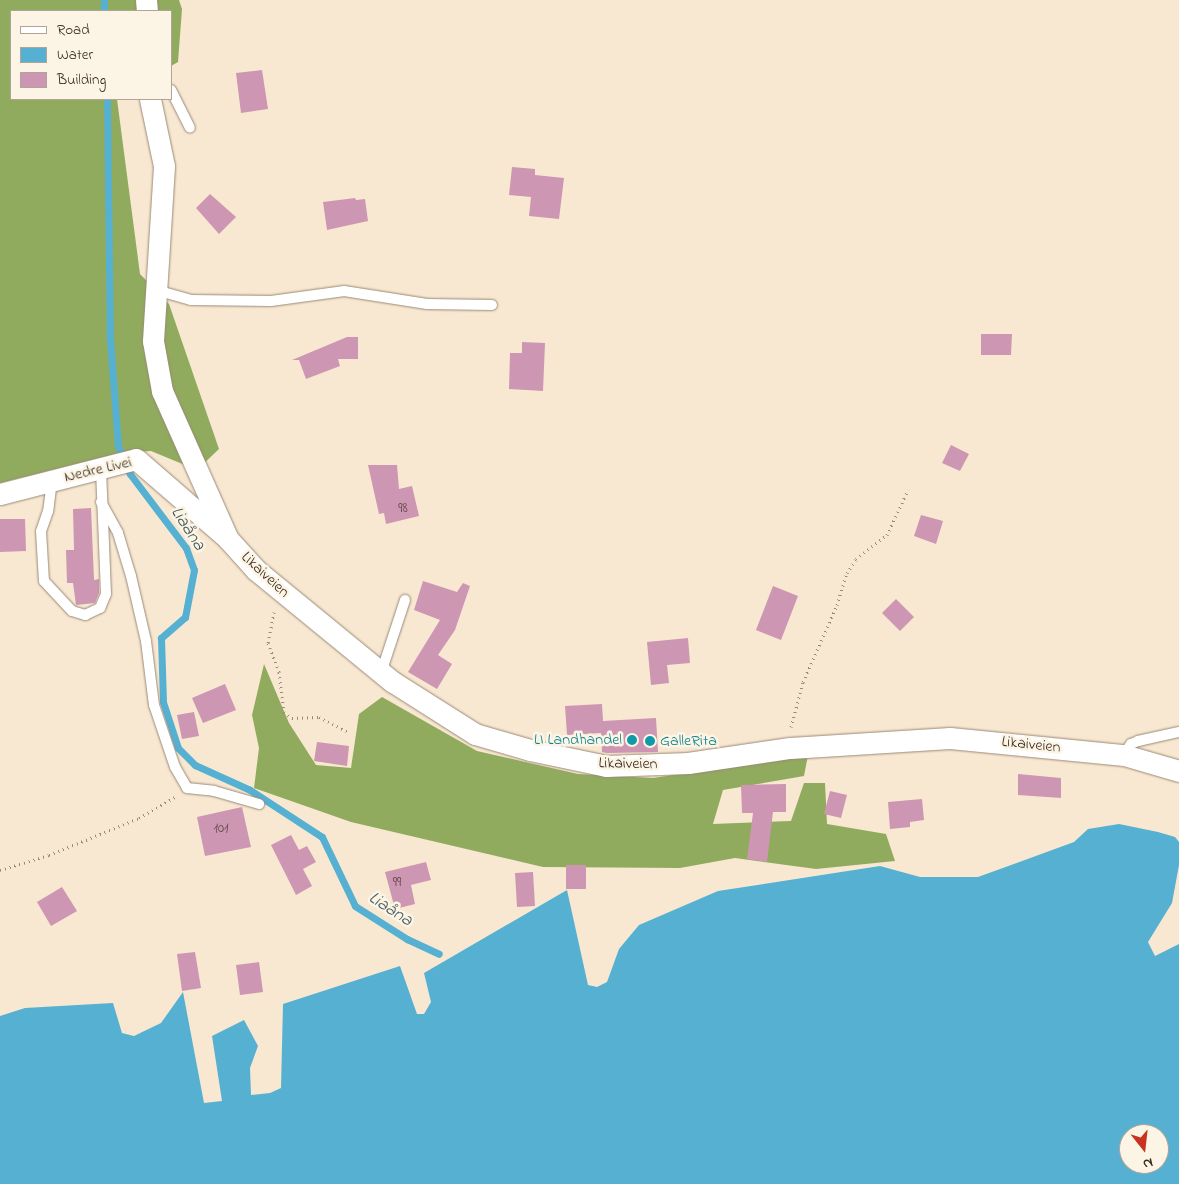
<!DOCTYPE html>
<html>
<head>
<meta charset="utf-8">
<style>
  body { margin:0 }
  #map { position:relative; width:1179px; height:1184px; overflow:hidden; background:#f8e8d1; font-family:"Indie Flower",sans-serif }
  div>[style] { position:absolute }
  .forest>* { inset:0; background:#90ab5e }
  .water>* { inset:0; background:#55b0d2 }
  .stream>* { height:7px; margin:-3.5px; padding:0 3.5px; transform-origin:3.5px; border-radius:3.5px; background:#55b0d2 }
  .building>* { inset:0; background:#cd96b3 }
  .path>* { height:3px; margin-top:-1.5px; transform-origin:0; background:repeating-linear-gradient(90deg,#9a8978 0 1px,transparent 0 5px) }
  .roads { filter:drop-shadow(0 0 1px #9a8978) drop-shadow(0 0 1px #9a8978) }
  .service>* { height:10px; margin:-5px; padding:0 5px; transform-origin:5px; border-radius:5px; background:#fff }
  .minor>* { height:21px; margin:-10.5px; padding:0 10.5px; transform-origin:10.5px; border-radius:10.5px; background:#fff }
  .dots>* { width:14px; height:14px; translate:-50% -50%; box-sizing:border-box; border:2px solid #fcf5e5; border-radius:50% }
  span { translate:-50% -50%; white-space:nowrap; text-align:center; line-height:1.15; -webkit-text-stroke:5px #fcf5e5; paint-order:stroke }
  .number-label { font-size:14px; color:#604543 }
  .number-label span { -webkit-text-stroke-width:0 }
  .street-label { font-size:16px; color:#3b2a1e }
  .culture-label { font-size:16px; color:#0d838f }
  .right { translate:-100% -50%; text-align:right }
  .left { translate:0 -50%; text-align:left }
  .water-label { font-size:18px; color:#44595d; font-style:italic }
  .legend { position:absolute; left:10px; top:10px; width:162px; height:90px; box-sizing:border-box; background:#fcf5e5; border:1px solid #afa495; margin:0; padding:6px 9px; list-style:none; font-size:15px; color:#3b2a1e }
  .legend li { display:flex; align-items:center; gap:10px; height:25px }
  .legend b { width:25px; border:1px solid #afa495 }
  .north { position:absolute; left:1119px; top:1124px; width:50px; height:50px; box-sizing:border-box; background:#fcf5e5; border:1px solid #afa495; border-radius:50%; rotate:164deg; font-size:14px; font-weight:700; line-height:20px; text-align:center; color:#3b2a1e }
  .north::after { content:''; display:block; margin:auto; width:18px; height:22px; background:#c8321e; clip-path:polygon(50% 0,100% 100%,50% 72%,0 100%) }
</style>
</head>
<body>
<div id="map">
  <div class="forest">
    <i style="clip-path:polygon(0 0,179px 0,182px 9px,178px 62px,171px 66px,171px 11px,11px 11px,11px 99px,117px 99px,140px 274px,169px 304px,219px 449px,197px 470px,151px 451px,119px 453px,0 483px)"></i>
    <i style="clip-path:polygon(264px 664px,289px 723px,316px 765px,351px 768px,359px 714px,382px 697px,477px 751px,578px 774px,653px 778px,808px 755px,804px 776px,723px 790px,713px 824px,791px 821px,804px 783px,825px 783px,827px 824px,886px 834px,895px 861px,816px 869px,735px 858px,680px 868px,543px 867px,351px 822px,254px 788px,259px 748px,252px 715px)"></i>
  </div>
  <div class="water">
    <i style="clip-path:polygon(evenodd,1119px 824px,1158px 832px,1175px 837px,1179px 842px,1179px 865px,1172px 903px,1148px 942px,1155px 956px,1179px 944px,1179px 1184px,0 1184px,0 1016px,25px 1008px,113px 1003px,122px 1033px,134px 1036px,161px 1023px,183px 992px,204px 1103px,222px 1101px,212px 1036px,244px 1020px,258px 1046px,250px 1068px,251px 1095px,270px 1093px,281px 1088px,283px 1004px,400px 966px,417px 1014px,424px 1014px,431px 1002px,424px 973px,567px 890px,588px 985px,597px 987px,607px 982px,619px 949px,639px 925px,718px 891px,880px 866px,920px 877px,978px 877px,1074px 842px,1088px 829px,1119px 824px,1129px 1134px,1159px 1134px,1159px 1164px,1129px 1164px,1129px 1134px)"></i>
  </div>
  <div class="stream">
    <i style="left:104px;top:0;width:11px;rotate:90deg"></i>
    <i style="left:107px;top:99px;width:240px;rotate:89.3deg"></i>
    <i style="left:110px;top:339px;width:107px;rotate:85.7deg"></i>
    <i style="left:118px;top:446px;width:30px;rotate:67deg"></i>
    <i style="left:130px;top:474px;width:93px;rotate:52.9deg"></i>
    <i style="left:186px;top:548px;width:23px;rotate:70deg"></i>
    <i style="left:194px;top:570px;width:48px;rotate:100.8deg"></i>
    <i style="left:185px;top:617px;width:32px;rotate:139deg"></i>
    <i style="left:161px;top:638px;width:64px;rotate:88.2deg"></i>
    <i style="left:163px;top:702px;width:48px;rotate:71.9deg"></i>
    <i style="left:178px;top:748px;width:24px;rotate:45deg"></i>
    <i style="left:195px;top:765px;width:60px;rotate:24.4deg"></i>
    <i style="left:250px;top:790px;width:86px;rotate:33.1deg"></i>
    <i style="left:322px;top:837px;width:76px;rotate:64.4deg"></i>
    <i style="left:355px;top:906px;width:62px;rotate:32.4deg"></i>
    <i style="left:407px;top:939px;width:35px;rotate:25deg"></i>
  </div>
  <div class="building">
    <i style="clip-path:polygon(262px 70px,268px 109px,241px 113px,236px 73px)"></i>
    <i style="clip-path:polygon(512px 167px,535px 169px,535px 175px,564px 178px,559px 219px,529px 216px,531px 197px,509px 195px)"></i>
    <i style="clip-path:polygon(210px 194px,236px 217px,219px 234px,196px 208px)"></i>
    <i style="clip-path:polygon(355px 198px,356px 200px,365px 199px,368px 221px,327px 230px,323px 202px)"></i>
    <i style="clip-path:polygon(981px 334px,1012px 334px,1011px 355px,981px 355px)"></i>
    <i style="clip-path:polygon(347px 337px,358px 337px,358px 359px,338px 359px,340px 366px,306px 379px,299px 360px,292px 360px)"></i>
    <i style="clip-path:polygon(522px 342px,545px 343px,543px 391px,509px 389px,510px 353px,522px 353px)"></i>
    <i style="clip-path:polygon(951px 445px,969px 454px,960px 471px,942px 463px)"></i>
    <i style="clip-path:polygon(368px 465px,397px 465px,399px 489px,412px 486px,419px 516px,386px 524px,384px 513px,379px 514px)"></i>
    <i style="clip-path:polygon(91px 508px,94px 580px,99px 579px,99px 593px,95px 603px,76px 605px,73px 583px,67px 583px,66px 550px,74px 550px,73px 509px)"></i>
    <i style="clip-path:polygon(921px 515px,943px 521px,936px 544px,914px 536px)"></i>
    <i style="clip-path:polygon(0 519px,25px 519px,26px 551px,0 552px)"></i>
    <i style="clip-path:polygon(423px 581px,457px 592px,463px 583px,470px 586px,455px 630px,438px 655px,452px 664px,437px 689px,408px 672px,440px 620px,414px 610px)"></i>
    <i style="clip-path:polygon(773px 586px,798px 596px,781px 640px,756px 630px)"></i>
    <i style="clip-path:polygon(896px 599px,914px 617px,900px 631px,882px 613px)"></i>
    <i style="clip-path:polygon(688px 638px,690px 663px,667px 665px,669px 683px,651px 685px,647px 642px)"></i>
    <i style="clip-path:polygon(225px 684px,236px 710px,203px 723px,192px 698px)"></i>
    <i style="clip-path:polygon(602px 704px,603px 721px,656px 718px,658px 752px,607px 753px,602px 752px,601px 733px,567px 735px,565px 706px)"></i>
    <i style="clip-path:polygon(194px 712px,199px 736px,182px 739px,177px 715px)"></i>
    <i style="clip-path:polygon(317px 742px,349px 746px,347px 766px,314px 761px)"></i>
    <i style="clip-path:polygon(1018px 774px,1061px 778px,1061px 798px,1018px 795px)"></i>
    <i style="clip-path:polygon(786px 784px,786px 812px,773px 812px,767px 862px,747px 859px,753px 813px,742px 813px,741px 785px)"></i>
    <i style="clip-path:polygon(830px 791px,847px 795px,841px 818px,824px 814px)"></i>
    <i style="clip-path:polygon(922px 799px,924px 820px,910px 822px,910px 827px,890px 829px,888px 802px)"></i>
    <i style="clip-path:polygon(242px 807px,251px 847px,205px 856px,197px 817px)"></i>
    <i style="clip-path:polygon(291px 835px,299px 850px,307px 846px,316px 862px,303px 869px,312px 886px,296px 895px,271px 845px)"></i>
    <i style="clip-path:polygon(426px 862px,431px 880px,411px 885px,415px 904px,395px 909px,385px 872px)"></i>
    <i style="clip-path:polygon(566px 865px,586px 865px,586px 889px,566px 889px)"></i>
    <i style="clip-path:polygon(533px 872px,535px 906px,517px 907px,515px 873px)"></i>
    <i style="clip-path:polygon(62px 887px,77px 911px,51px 926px,37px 902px)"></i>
    <i style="clip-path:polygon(195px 952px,201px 988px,182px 991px,177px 954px)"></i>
    <i style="clip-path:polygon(259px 962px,263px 992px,240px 995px,236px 965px)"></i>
  </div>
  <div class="path">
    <i style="left:274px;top:612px;width:32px;rotate:101deg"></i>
    <i style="left:268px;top:643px;width:31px;rotate:69deg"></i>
    <i style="left:279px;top:672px;width:40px;rotate:82.9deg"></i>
    <i style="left:284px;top:712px;width:10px;rotate:37deg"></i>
    <i style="left:292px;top:718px;width:27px;rotate:-2deg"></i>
    <i style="left:319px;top:717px;width:33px;rotate:27deg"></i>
    <i style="left:791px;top:727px;width:47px;rotate:-75.1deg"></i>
    <i style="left:803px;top:682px;width:84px;rotate:-66.2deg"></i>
    <i style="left:837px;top:605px;width:34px;rotate:-73deg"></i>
    <i style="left:847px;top:573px;width:17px;rotate:-57deg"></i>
    <i style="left:856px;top:559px;width:39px;rotate:-38deg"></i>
    <i style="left:887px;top:535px;width:50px;rotate:-65deg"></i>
    <i style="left:0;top:870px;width:51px;rotate:-17deg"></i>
    <i style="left:49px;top:855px;width:97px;rotate:-22.3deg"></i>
    <i style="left:139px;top:818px;width:42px;rotate:-30.3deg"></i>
  </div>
  <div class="roads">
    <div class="service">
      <i style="left:171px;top:90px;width:42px;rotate:63.4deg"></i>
      <i style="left:156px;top:290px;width:36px;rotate:16deg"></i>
      <i style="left:191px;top:300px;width:80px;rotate:0.7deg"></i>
      <i style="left:271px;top:301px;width:74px;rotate:-7.8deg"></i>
      <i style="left:344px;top:291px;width:84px;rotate:8.9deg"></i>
      <i style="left:427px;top:304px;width:65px;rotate:0.9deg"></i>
      <i style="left:52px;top:480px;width:31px;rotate:97deg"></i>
      <i style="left:48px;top:511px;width:21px;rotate:109deg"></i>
      <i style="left:41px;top:531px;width:50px;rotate:86.6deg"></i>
      <i style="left:44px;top:581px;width:41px;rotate:47deg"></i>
      <i style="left:72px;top:611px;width:14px;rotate:17deg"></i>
      <i style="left:85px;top:615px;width:17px;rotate:-25deg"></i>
      <i style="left:100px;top:608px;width:15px;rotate:-67deg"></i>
      <i style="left:106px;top:594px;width:127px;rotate:-92.3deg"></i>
      <i style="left:101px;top:502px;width:35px;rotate:61deg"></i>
      <i style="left:118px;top:533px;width:45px;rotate:73.2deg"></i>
      <i style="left:131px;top:576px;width:67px;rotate:77deg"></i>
      <i style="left:146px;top:641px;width:64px;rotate:82.9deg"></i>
      <i style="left:154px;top:705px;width:65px;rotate:71.3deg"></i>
      <i style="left:175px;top:767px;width:24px;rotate:60deg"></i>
      <i style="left:187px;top:788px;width:27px;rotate:6deg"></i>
      <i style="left:214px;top:791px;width:47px;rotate:16.1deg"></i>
      <i style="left:381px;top:673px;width:77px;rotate:-71.8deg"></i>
      <i style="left:1124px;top:755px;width:13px;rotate:-58deg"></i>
      <i style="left:1131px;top:744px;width:8px;rotate:-23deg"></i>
      <i style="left:1138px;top:741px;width:42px;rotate:-12.4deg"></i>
    </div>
    <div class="minor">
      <i style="left:146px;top:0;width:11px;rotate:85deg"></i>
      <i style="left:150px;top:99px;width:68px;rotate:78.2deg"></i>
      <i style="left:164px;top:166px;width:175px;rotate:93.6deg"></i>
      <i style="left:153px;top:341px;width:51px;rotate:79.8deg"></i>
      <i style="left:162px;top:391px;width:162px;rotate:66deg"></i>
      <i style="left:228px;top:539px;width:42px;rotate:47.9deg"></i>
      <i style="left:256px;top:570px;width:177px;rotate:39.3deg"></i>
      <i style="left:393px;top:682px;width:97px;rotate:32.4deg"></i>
      <i style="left:475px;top:734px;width:57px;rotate:16.2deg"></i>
      <i style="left:530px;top:750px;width:78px;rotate:11.9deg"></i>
      <i style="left:606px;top:766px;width:82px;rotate:-2.1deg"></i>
      <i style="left:688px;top:763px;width:103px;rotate:-8.4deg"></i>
      <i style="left:790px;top:748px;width:160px;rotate:-3.6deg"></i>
      <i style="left:950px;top:738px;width:175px;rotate:5.6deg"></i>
      <i style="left:1124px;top:755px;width:57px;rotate:16.2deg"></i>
      <i style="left:0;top:494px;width:140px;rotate:-14.4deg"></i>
      <i style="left:136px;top:459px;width:119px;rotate:40.9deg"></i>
    </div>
  </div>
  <div class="dots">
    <i style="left:632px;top:740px;background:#0f9aa8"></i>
    <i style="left:650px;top:741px;background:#0f9aa8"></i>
  </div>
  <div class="number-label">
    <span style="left:403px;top:509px">98</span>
    <span style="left:221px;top:829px">101</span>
    <span style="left:397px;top:883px">99</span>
  </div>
  <div class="street-label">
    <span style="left:98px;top:470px;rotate:-13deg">Nedre Livei</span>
    <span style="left:265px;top:575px;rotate:43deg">Likaiveien</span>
    <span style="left:1031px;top:745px;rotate:6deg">Likaiveien</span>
    <span style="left:628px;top:764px;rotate:1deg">Likaiveien</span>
  </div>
  <div class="culture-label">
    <span class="right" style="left:622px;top:740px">LI Landhandel</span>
    <span class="left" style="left:660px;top:741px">GalleRita</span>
  </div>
  <div class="water-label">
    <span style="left:187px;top:529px;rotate:57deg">Liaåna</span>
    <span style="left:390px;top:910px;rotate:33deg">Liaåna</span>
  </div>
  <ul class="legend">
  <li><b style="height:6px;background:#fff"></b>Road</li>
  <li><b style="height:14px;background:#55b0d2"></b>Water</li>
  <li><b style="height:14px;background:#cd96b3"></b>Building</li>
  </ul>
  <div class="north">N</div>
</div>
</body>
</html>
